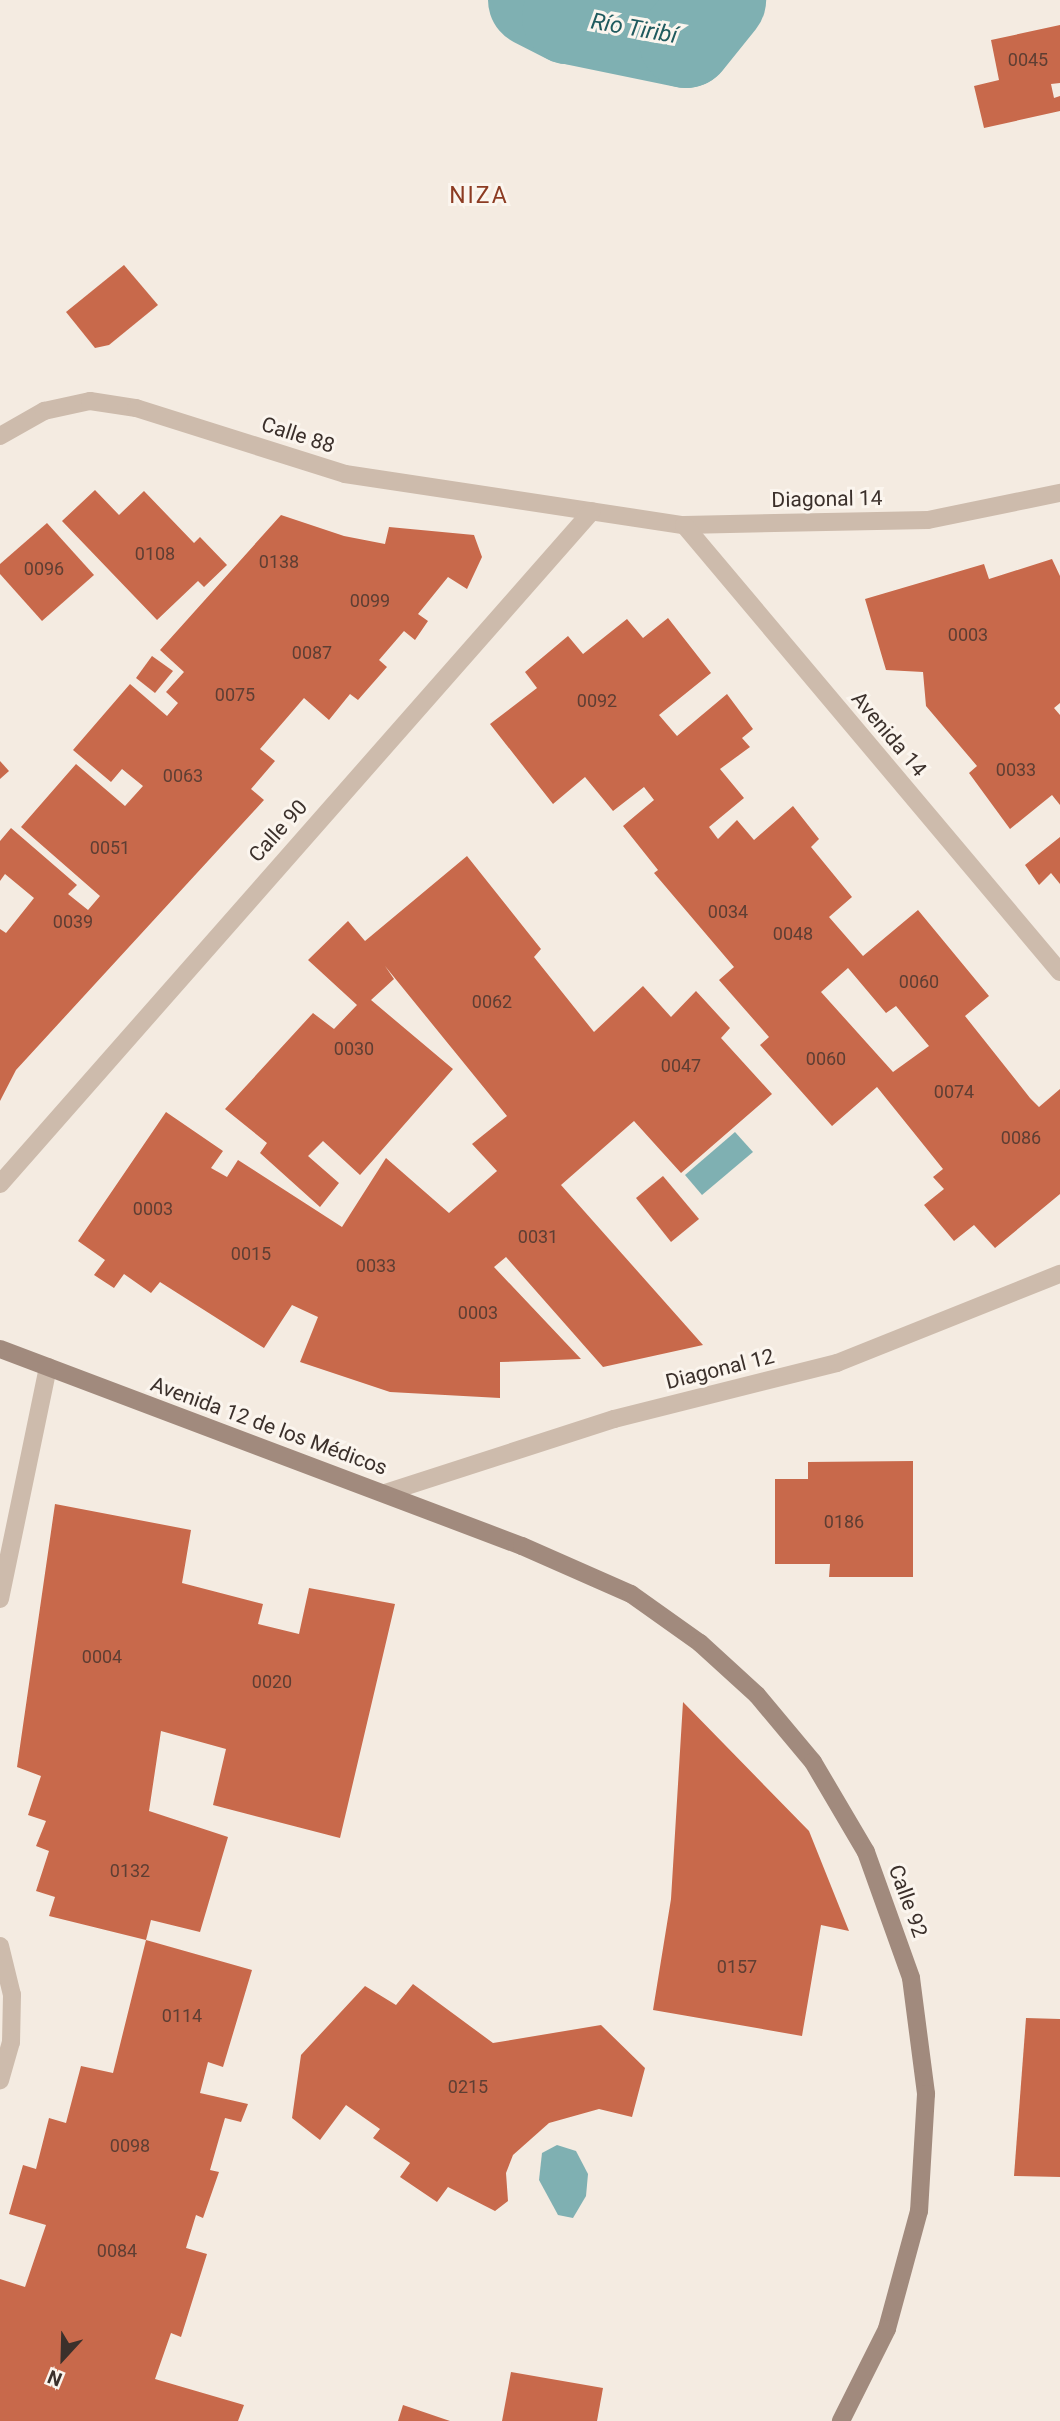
<!DOCTYPE html>
<html>
<head>
<meta charset="utf-8">
<style>
  body { margin:0 }
  #map { position:relative; width:1060px; height:2421px; overflow:hidden; background:#f4ebe1; font-family:Roboto,sans-serif }
  div>[style] { position:absolute }
  .water>* { inset:0; background:#7fb0b2 }
  .river>* { height:94px; margin:-47px; padding:0 47px; transform-origin:47px; border-radius:47px; background:#7fb0b2 }
  .building>* { inset:0; background:#c8694b }
  .minor>* { height:18px; margin:-9px; padding:0 9px; transform-origin:9px; border-radius:9px; background:#cdbbac }
  .secondary>* { height:18px; margin:-9px; padding:0 9px; transform-origin:9px; border-radius:9px; background:#a18a7d }
  span { translate:-50% -50%; white-space:nowrap; text-align:center; line-height:1.15; -webkit-text-stroke:6px #fbf5ee; paint-order:stroke }
  .number-label { font-size:18px; color:#5e3e33 }
  .number-label span { -webkit-text-stroke-width:0 }
  .street-label { font-size:21px; color:#3b302b }
  .water-label { font-size:23px; color:#1f5a5e; font-style:italic }
  .neighbourhood-label { font-size:23px; color:#8c3b22; letter-spacing:2px }
  .north { position:absolute; left:28px; top:2323px; width:70px; height:70px; -webkit-text-stroke:5px #fbf5ee; paint-order:stroke; rotate:202deg; font-size:19px; font-weight:700; line-height:28px; text-align:center; color:#3b302b }
  .north::after { content:''; display:block; margin:auto; width:24px; height:32px; background:#3b302b; clip-path:polygon(50% 0,100% 100%,50% 72%,0 100%) }
</style>
</head>
<body>
<div id="map">
  <div class="water">
    <i style="clip-path:polygon(735px 1132px,753px 1152px,702px 1195px,685px 1175px)"></i>
    <i style="clip-path:polygon(557px 2145px,576px 2151px,588px 2174px,586px 2196px,573px 2218px,558px 2215px,539px 2180px,542px 2153px)"></i>
  </div>
  <div class="river">
    <i style="left:535px;top:0;width:38px;rotate:27deg"></i>
    <i style="left:569px;top:17px;width:119px;rotate:11.6deg"></i>
    <i style="left:686px;top:41px;width:53px;rotate:-51.2deg"></i>
  </div>
  <div class="building">
    <i style="clip-path:polygon(1060px 25px,1060px 83px,1051px 84px,1054px 98px,1060px 96px,1060px 111px,984px 128px,974px 86px,999px 80px,991px 40px)"></i>
    <i style="clip-path:polygon(124px 265px,158px 305px,109px 345px,95px 348px,66px 312px)"></i>
    <i style="clip-path:polygon(95px 490px,119px 515px,144px 491px,194px 543px,200px 537px,227px 565px,204px 587px,198px 581px,157px 620px,62px 521px)"></i>
    <i style="clip-path:polygon(281px 515px,344px 536px,385px 544px,389px 527px,474px 535px,482px 557px,467px 589px,448px 577px,418px 614px,428px 621px,415px 640px,404px 631px,379px 660px,387px 667px,358px 700px,350px 694px,329px 720px,304px 698px,260px 749px,275px 761px,251px 789px,264px 800px,16px 1070px,0 1101px,0 929px,6px 933px,34px 898px,5px 874px,0 881px,0 841px,11px 828px,77px 885px,68px 894px,88px 910px,100px 896px,21px 827px,76px 764px,125px 806px,143px 786px,122px 769px,111px 782px,73px 750px,130px 684px,167px 716px,178px 703px,166px 692px,184px 672px,160px 650px)"></i>
    <i style="clip-path:polygon(47px 523px,94px 575px,42px 621px,0 574px,0 564px)"></i>
    <i style="clip-path:polygon(1052px 559px,1060px 576px,1060px 703px,1054px 708px,1060px 715px,1060px 805px,1052px 795px,1010px 829px,969px 773px,977px 766px,926px 706px,923px 672px,886px 670px,865px 599px,984px 564px,989px 579px)"></i>
    <i style="clip-path:polygon(evenodd,668px 618px,711px 673px,659px 715px,677px 736px,727px 694px,753px 729px,742px 738px,750px 747px,720px 769px,744px 798px,709px 827px,718px 839px,737px 820px,754px 840px,793px 806px,819px 839px,811px 847px,852px 897px,829px 917px,863px 956px,918px 910px,989px 996px,965px 1016px,1030px 1098px,1039px 1107px,1060px 1089px,1060px 1194px,995px 1248px,974px 1225px,954px 1241px,924px 1205px,944px 1189px,933px 1177px,943px 1169px,877px 1087px,832px 1126px,760px 1045px,769px 1037px,719px 980px,734px 967px,654px 873px,658px 870px,623px 826px,654px 800px,644px 787px,613px 811px,585px 777px,553px 804px,490px 724px,537px 688px,525px 672px,568px 636px,583px 654px,627px 619px,643px 638px,668px 618px,848px 968px,886px 1013px,896px 1006px,929px 1046px,893px 1072px,821px 992px,848px 968px)"></i>
    <i style="clip-path:polygon(152px 656px,173px 671px,155px 693px,136px 678px)"></i>
    <i style="clip-path:polygon(0 761px,9px 771px,0 779px)"></i>
    <i style="clip-path:polygon(1060px 837px,1060px 884px,1051px 873px,1039px 885px,1025px 865px)"></i>
    <i style="clip-path:polygon(467px 856px,541px 949px,534px 957px,594px 1032px,643px 986px,671px 1017px,696px 991px,730px 1028px,721px 1038px,772px 1094px,681px 1173px,634px 1121px,561px 1185px,703px 1345px,603px 1367px,506px 1257px,494px 1267px,581px 1359px,500px 1362px,500px 1398px,390px 1392px,300px 1362px,318px 1317px,292px 1305px,264px 1348px,160px 1282px,151px 1293px,124px 1274px,114px 1288px,94px 1275px,105px 1260px,78px 1241px,166px 1112px,223px 1151px,211px 1168px,227px 1177px,238px 1160px,342px 1227px,386px 1158px,449px 1213px,497px 1171px,472px 1144px,507px 1116px,385px 966px,394px 979px,371px 1000px,453px 1069px,360px 1175px,323px 1141px,308px 1156px,339px 1183px,320px 1207px,260px 1153px,267px 1143px,225px 1109px,313px 1013px,334px 1029px,357px 1005px,308px 960px,348px 921px,365px 941px)"></i>
    <i style="clip-path:polygon(663px 1176px,699px 1219px,671px 1242px,636px 1198px)"></i>
    <i style="clip-path:polygon(913px 1461px,913px 1577px,829px 1577px,830px 1564px,775px 1564px,775px 1479px,808px 1479px,808px 1462px)"></i>
    <i style="clip-path:polygon(55px 1504px,191px 1530px,182px 1583px,263px 1604px,258px 1624px,299px 1634px,309px 1588px,395px 1604px,340px 1838px,213px 1805px,226px 1749px,161px 1731px,149px 1811px,228px 1837px,200px 1932px,151px 1920px,146px 1940px,49px 1916px,55px 1897px,36px 1891px,49px 1851px,36px 1846px,46px 1821px,28px 1815px,41px 1776px,17px 1767px)"></i>
    <i style="clip-path:polygon(683px 1702px,809px 1831px,849px 1931px,821px 1925px,802px 2036px,653px 2010px,671px 1899px)"></i>
    <i style="clip-path:polygon(146px 1940px,252px 1970px,223px 2067px,208px 2062px,200px 2093px,248px 2104px,241px 2122px,225px 2118px,210px 2170px,219px 2172px,203px 2218px,196px 2215px,186px 2248px,207px 2254px,181px 2337px,171px 2333px,155px 2379px,244px 2405px,238px 2421px,0 2421px,0 2279px,25px 2287px,46px 2225px,9px 2214px,23px 2165px,36px 2169px,49px 2118px,66px 2123px,81px 2066px,113px 2073px)"></i>
    <i style="clip-path:polygon(413px 1984px,493px 2043px,601px 2025px,645px 2068px,632px 2117px,599px 2109px,549px 2123px,513px 2155px,506px 2173px,508px 2201px,495px 2211px,448px 2187px,437px 2202px,400px 2177px,410px 2163px,373px 2138px,380px 2129px,346px 2105px,320px 2140px,292px 2118px,301px 2055px,365px 1986px,396px 2005px)"></i>
    <i style="clip-path:polygon(1026px 2018px,1060px 2019px,1060px 2177px,1014px 2176px)"></i>
    <i style="clip-path:polygon(511px 2372px,603px 2388px,597px 2421px,502px 2421px)"></i>
    <i style="clip-path:polygon(403px 2405px,450px 2421px,398px 2421px)"></i>
  </div>
  <div class="minor">
    <i style="left:0;top:436px;width:51px;rotate:-29.6deg"></i>
    <i style="left:44px;top:411px;width:47px;rotate:-12.3deg"></i>
    <i style="left:90px;top:401px;width:47px;rotate:8.7deg"></i>
    <i style="left:136px;top:408px;width:219px;rotate:17.5deg"></i>
    <i style="left:345px;top:474px;width:343px;rotate:8.6deg"></i>
    <i style="left:684px;top:525px;width:244px;rotate:-1.2deg"></i>
    <i style="left:928px;top:520px;width:135px;rotate:-11.6deg"></i>
    <i style="left:684px;top:525px;width:584px;rotate:49.93deg"></i>
    <i style="left:0;top:1184px;width:896px;rotate:-48.66deg"></i>
    <i style="left:385px;top:1493px;width:241px;rotate:-17.9deg"></i>
    <i style="left:614px;top:1419px;width:230px;rotate:-14.1deg"></i>
    <i style="left:837px;top:1363px;width:240px;rotate:-21.8deg"></i>
    <i style="left:0;top:1599px;width:237px;rotate:-78.3deg"></i>
    <i style="left:0;top:1946px;width:50px;rotate:76.2deg"></i>
    <i style="left:12px;top:1995px;width:47px;rotate:91.2deg"></i>
    <i style="left:11px;top:2042px;width:40px;rotate:106deg"></i>
  </div>
  <div class="secondary">
    <i style="left:0;top:1349px;width:558px;rotate:20.68deg"></i>
    <i style="left:522px;top:1546px;width:119px;rotate:23.8deg"></i>
    <i style="left:631px;top:1594px;width:85px;rotate:35.4deg"></i>
    <i style="left:700px;top:1643px;width:77px;rotate:42.4deg"></i>
    <i style="left:757px;top:1695px;width:87px;rotate:50.1deg"></i>
    <i style="left:813px;top:1762px;width:104px;rotate:59.5deg"></i>
    <i style="left:866px;top:1852px;width:134px;rotate:70.3deg"></i>
    <i style="left:911px;top:1978px;width:117px;rotate:82.6deg"></i>
    <i style="left:926px;top:2094px;width:117px;rotate:93.4deg"></i>
    <i style="left:919px;top:2211px;width:122px;rotate:105.2deg"></i>
    <i style="left:887px;top:2329px;width:103px;rotate:116.6deg"></i>
  </div>
  <div class="number-label">
    <span style="left:1028px;top:60px">0045</span>
    <span style="left:155px;top:554px">0108</span>
    <span style="left:279px;top:562px">0138</span>
    <span style="left:44px;top:569px">0096</span>
    <span style="left:370px;top:601px">0099</span>
    <span style="left:968px;top:635px">0003</span>
    <span style="left:312px;top:653px">0087</span>
    <span style="left:235px;top:695px">0075</span>
    <span style="left:597px;top:701px">0092</span>
    <span style="left:1016px;top:770px">0033</span>
    <span style="left:183px;top:776px">0063</span>
    <span style="left:110px;top:848px">0051</span>
    <span style="left:728px;top:912px">0034</span>
    <span style="left:73px;top:922px">0039</span>
    <span style="left:793px;top:934px">0048</span>
    <span style="left:919px;top:982px">0060</span>
    <span style="left:492px;top:1002px">0062</span>
    <span style="left:354px;top:1049px">0030</span>
    <span style="left:826px;top:1059px">0060</span>
    <span style="left:681px;top:1066px">0047</span>
    <span style="left:954px;top:1092px">0074</span>
    <span style="left:1021px;top:1138px">0086</span>
    <span style="left:153px;top:1209px">0003</span>
    <span style="left:538px;top:1237px">0031</span>
    <span style="left:251px;top:1254px">0015</span>
    <span style="left:376px;top:1266px">0033</span>
    <span style="left:478px;top:1313px">0003</span>
    <span style="left:844px;top:1522px">0186</span>
    <span style="left:102px;top:1657px">0004</span>
    <span style="left:272px;top:1682px">0020</span>
    <span style="left:130px;top:1871px">0132</span>
    <span style="left:737px;top:1967px">0157</span>
    <span style="left:182px;top:2016px">0114</span>
    <span style="left:468px;top:2087px">0215</span>
    <span style="left:130px;top:2146px">0098</span>
    <span style="left:117px;top:2251px">0084</span>
  </div>
  <div class="street-label">
    <span style="left:298px;top:435px;rotate:18deg">Calle 88</span>
    <span style="left:827px;top:499px;rotate:-1deg">Diagonal 14</span>
    <span style="left:889px;top:734px;rotate:50deg">Avenida 14</span>
    <span style="left:278px;top:831px;rotate:-48deg">Calle 90</span>
    <span style="left:720px;top:1369px;rotate:-14deg">Diagonal 12</span>
    <span style="left:269px;top:1426px;rotate:20deg">Avenida 12 de los Médicos</span>
    <span style="left:908px;top:1901px;rotate:70deg">Calle 92</span>
  </div>
  <div class="water-label">
    <span style="left:634px;top:29px;rotate:10deg">Río Tiribí</span>
  </div>
  <div class="neighbourhood-label">
    <span style="left:479px;top:196px">NIZA</span>
  </div>
  <div class="north">N</div>
</div>
</body>
</html>
